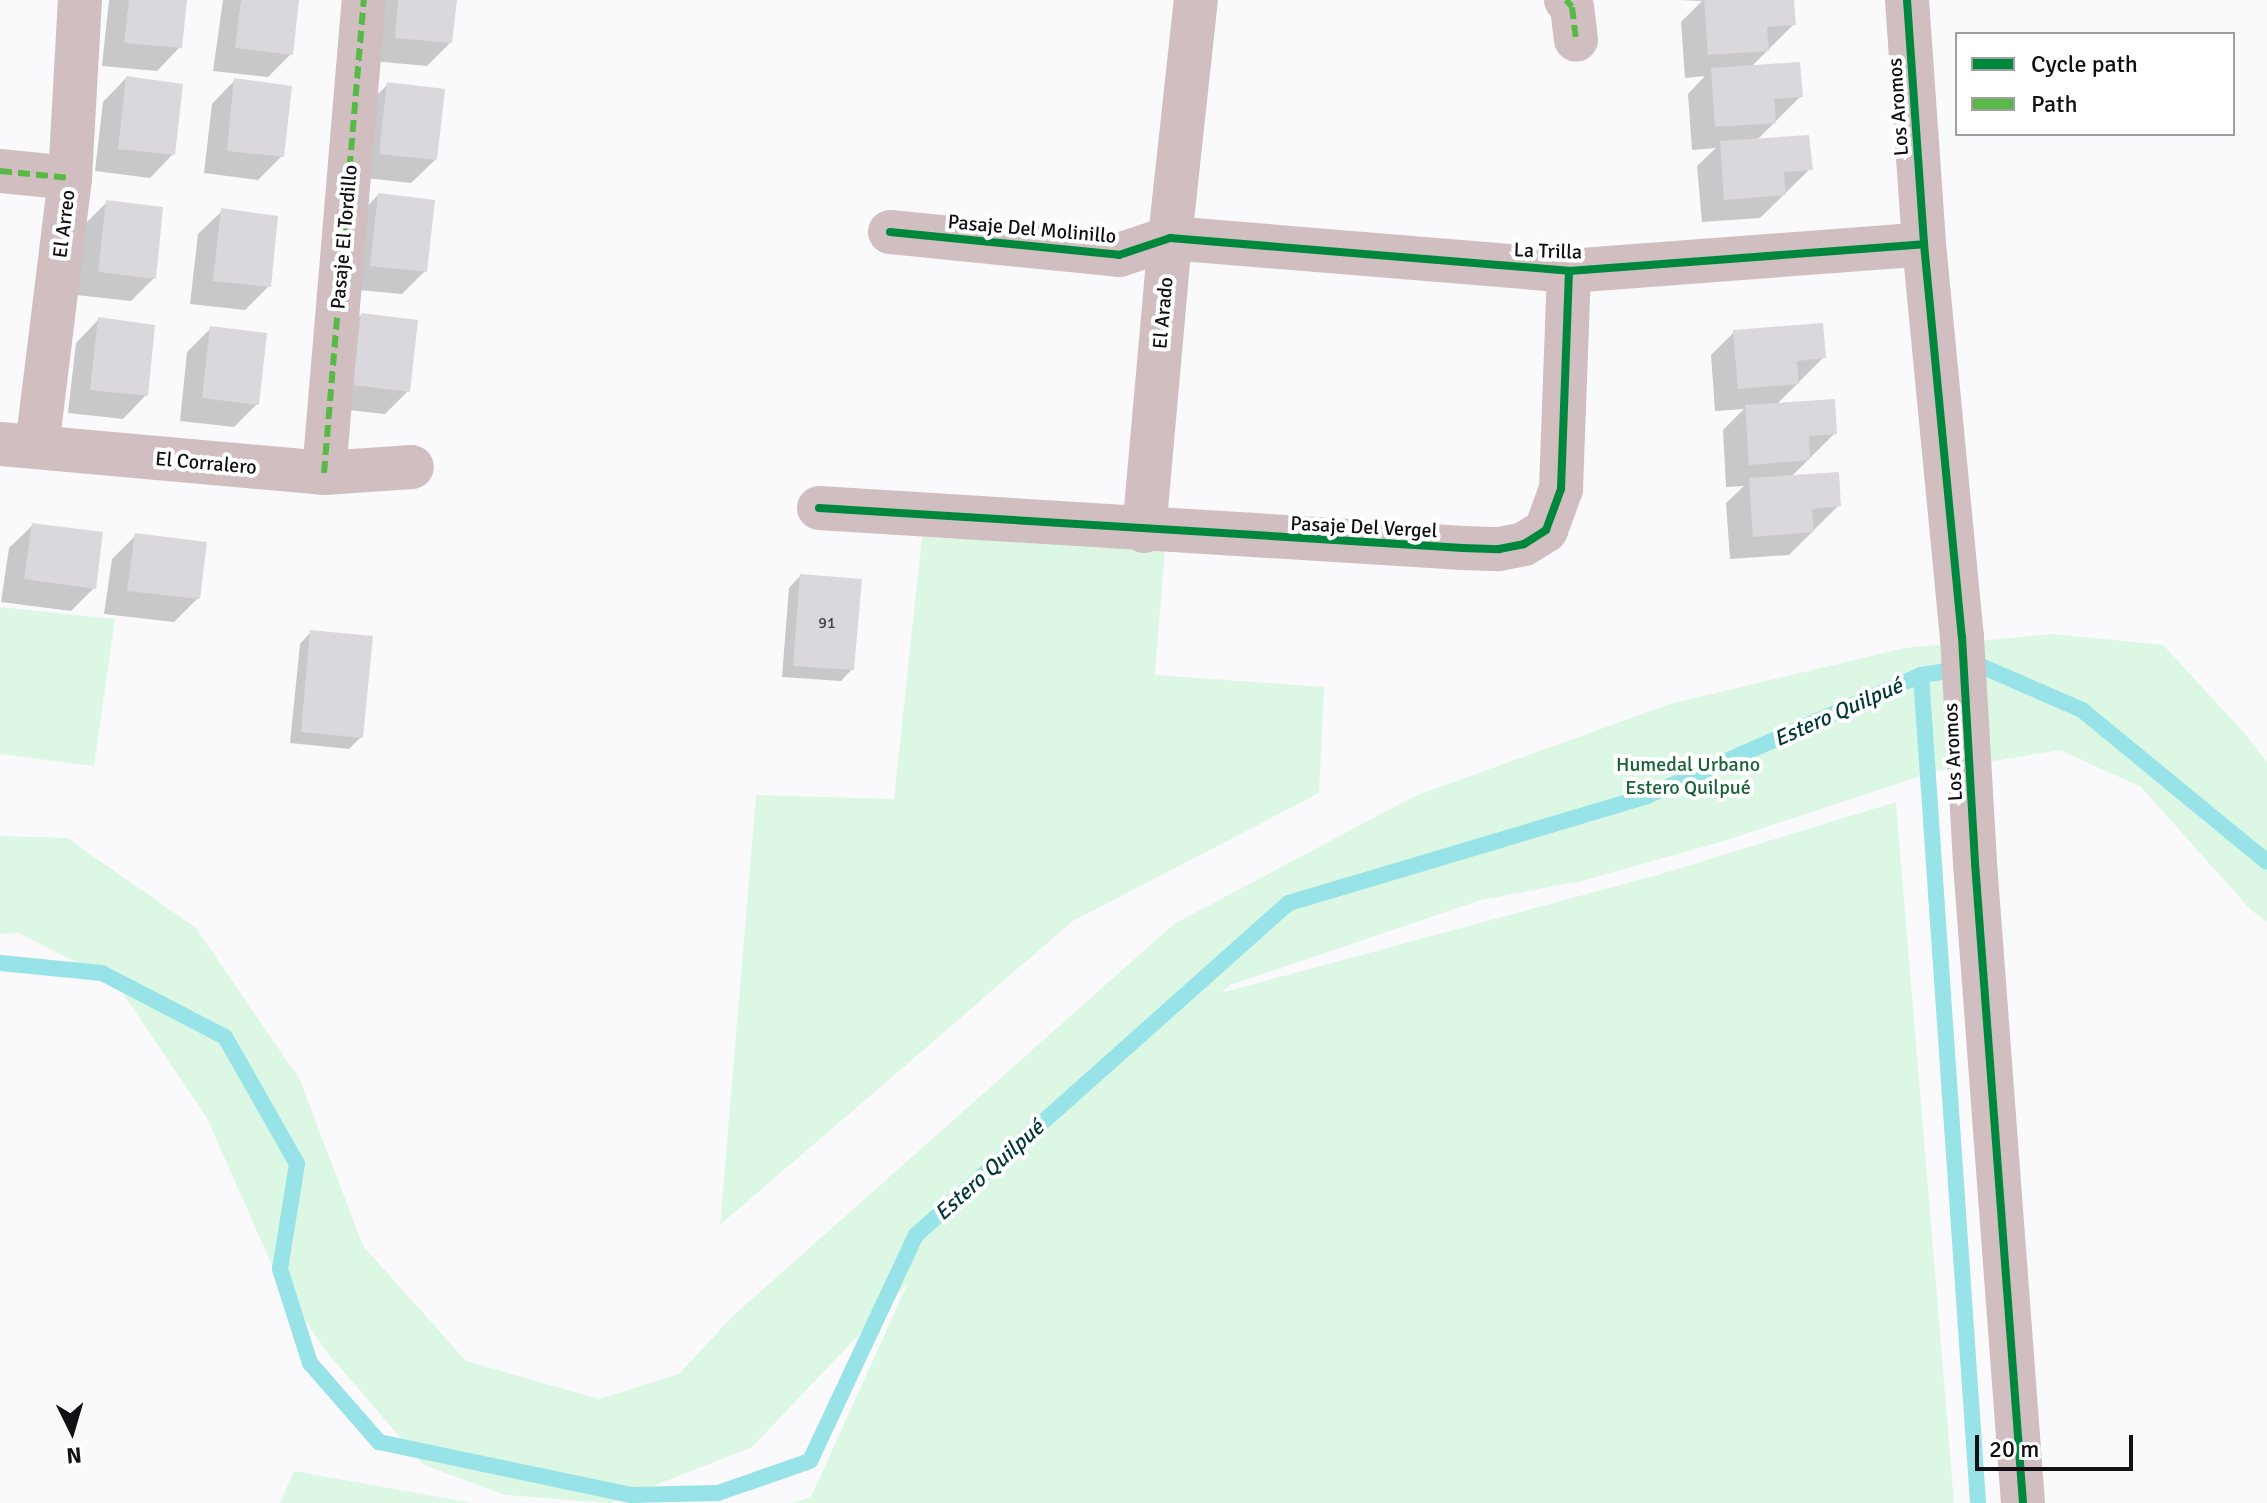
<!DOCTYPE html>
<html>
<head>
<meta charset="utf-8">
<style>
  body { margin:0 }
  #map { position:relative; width:2267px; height:1503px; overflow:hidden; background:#faf9fc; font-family:Signika,sans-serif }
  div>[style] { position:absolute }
  .green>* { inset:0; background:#dcf7e3 }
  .shadow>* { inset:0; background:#0003 }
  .stream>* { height:16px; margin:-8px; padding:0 8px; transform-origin:8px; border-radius:8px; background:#97e3e8 }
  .building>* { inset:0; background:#dad8dc }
  .minor>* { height:44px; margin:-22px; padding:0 22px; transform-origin:22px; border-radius:22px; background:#d0bec0 }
  .tertiary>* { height:44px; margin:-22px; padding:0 22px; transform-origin:22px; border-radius:22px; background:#d0bec0 }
  .quiet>* { height:6px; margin-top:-3px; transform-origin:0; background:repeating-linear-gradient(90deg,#58b947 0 12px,transparent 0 18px) }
  .cycleway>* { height:8px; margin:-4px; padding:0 4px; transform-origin:4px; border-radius:4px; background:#00873e }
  span { translate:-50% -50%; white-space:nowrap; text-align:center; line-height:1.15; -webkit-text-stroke:8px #fff; paint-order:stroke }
  .number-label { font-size:16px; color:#444246 }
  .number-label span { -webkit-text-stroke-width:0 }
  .street-label { font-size:20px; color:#121014 }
  .park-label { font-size:20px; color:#196335 }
  .water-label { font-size:22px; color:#01373a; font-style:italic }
  .legend { position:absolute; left:1955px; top:32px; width:280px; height:104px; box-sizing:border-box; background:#fff; border:2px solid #a09fa1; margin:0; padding:10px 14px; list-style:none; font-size:24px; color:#121014 }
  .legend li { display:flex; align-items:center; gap:16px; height:40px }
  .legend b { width:40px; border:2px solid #a09fa1 }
  .north { position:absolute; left:32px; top:1391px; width:80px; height:80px; -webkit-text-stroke:6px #fff; paint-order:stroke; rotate:175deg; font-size:22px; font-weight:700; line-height:32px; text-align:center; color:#121014 }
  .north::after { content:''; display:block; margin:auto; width:28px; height:36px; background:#121014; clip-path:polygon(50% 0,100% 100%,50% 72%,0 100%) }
  .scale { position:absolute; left:1975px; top:1435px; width:158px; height:36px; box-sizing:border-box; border:4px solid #121014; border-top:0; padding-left:10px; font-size:24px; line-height:28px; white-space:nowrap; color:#121014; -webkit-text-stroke:6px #fff; paint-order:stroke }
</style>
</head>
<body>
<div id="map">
  <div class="green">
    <i style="clip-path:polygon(922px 537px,1165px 548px,1155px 675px,1324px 687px,1319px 793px,1073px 921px,720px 1225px,756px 795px,894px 799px)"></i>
    <i style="clip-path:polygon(0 607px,115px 619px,94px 766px,0 754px)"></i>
    <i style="clip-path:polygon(2052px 634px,2163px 645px,2248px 737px,2267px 762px,2267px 922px,2251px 910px,2141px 787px,2060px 750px,1936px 771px,1717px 843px,1581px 881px,1481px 900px,1230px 985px,1221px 993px,1661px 874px,1896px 802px,1954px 1503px,793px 1503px,811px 1497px,908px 1283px,752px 1447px,610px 1503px,505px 1495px,424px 1465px,325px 1350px,278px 1279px,207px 1118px,116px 983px,19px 933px,0 934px,0 836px,67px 838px,196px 928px,300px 1080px,363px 1246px,466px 1361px,599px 1399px,679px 1374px,733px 1316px,1174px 924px,1415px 796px,1670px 704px,1905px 648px)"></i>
    <i style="clip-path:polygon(294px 1471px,472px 1503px,280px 1503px)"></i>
  </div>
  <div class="shadow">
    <i style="clip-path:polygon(109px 0,185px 0,180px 47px,157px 71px,102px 66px)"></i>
    <i style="clip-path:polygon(297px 0,291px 54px,268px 77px,213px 71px,223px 0)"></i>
    <i style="clip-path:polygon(379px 0,455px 0,451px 42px,427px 66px,372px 61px)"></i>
    <i style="clip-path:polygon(1679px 0,1792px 0,1794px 24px,1750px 68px,1801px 96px,1756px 141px,1810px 169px,1760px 218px,1702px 222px,1697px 166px,1716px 148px,1692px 150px,1688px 94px,1705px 76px,1685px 78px,1681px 22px,1702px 1px)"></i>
    <i style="clip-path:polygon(126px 78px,173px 154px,150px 178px,95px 171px,103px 102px)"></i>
    <i style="clip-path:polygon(235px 80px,282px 156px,258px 180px,204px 173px,212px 104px)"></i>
    <i style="clip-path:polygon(388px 84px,435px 160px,411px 183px,356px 177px,365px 107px)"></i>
    <i style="clip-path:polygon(378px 195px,425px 271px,402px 294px,348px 289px,355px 219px)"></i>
    <i style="clip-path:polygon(107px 202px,154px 278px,131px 301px,76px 295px,83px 226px)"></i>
    <i style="clip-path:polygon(222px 211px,269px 286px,245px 310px,190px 304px,198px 234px)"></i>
    <i style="clip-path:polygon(361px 315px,408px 391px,385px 414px,330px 408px,338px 338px)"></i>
    <i style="clip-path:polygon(99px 319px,146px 395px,123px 419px,68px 413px,76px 343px)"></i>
    <i style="clip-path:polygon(211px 328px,257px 404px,234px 427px,180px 421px,187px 352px)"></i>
    <i style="clip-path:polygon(1734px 332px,1824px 357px,1776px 405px,1835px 433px,1791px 477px,1839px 505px,1789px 555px,1730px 559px,1726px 503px,1744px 486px,1726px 487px,1723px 430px,1744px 409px,1715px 411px,1711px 355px)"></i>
    <i style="clip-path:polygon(33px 525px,94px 588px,71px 611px,1px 602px,9px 548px)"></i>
    <i style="clip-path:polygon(136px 535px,198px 598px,174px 622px,104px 614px,112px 559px)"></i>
    <i style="clip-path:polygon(800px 576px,852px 669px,841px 681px,782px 677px,789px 588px)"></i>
    <i style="clip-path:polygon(311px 632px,361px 737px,349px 749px,290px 743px,300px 644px)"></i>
  </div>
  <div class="stream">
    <i style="left:1921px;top:675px;width:830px;rotate:86.06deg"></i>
    <i style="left:0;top:963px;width:102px;rotate:5.6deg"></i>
    <i style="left:102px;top:973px;width:139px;rotate:27.5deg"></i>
    <i style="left:225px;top:1037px;width:146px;rotate:60.4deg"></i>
    <i style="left:297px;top:1164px;width:106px;rotate:99.2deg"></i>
    <i style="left:280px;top:1269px;width:99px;rotate:72.3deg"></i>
    <i style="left:310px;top:1363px;width:105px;rotate:48.9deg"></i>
    <i style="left:379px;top:1442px;width:258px;rotate:11.9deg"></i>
    <i style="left:631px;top:1495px;width:87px;rotate:-1.3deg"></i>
    <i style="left:718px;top:1493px;width:97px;rotate:-19.2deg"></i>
    <i style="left:810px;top:1461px;width:250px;rotate:-64.9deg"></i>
    <i style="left:916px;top:1235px;width:499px;rotate:-41.7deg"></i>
    <i style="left:1289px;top:903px;width:374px;rotate:-16.6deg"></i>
    <i style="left:1647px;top:796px;width:300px;rotate:-23.8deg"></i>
    <i style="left:1921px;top:675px;width:61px;rotate:-8.5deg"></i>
    <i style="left:1981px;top:666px;width:110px;rotate:23.5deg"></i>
    <i style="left:2082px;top:710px;width:239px;rotate:39.4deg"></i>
  </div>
  <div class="building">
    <i style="clip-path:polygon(129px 0,187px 0,182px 48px,124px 43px)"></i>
    <i style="clip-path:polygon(241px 0,299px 0,293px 55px,235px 48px)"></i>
    <i style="clip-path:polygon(398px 0,457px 0,452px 43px,395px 38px)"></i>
    <i style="clip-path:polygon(1704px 0,1794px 0,1796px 25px,1767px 27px,1769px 51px,1708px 55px)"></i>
    <i style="clip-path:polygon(1800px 62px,1803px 97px,1774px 99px,1776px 123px,1715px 127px,1711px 68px)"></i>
    <i style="clip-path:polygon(126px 76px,183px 84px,175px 155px,118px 149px)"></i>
    <i style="clip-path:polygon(234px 78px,292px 86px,284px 157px,227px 151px)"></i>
    <i style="clip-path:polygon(387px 82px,445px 89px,437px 160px,379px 154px)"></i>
    <i style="clip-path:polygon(1809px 135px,1813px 170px,1784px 172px,1786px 195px,1724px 200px,1720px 141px)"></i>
    <i style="clip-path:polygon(378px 193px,435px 200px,427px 272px,370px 266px)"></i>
    <i style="clip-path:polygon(106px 200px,163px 207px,156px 279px,98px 272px)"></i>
    <i style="clip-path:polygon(221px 208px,278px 216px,271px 287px,213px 281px)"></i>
    <i style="clip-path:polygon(361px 313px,418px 320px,410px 392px,353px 385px)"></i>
    <i style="clip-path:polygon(98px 317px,155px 325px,148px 396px,90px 390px)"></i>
    <i style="clip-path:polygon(1823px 323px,1826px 358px,1797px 361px,1799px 384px,1738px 389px,1733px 330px)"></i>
    <i style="clip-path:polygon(210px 326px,267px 333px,259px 405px,202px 398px)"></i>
    <i style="clip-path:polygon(1835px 399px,1837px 434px,1809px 436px,1810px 460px,1749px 465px,1745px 405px)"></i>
    <i style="clip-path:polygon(1839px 472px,1841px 506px,1812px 509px,1814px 532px,1753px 537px,1749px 478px)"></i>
    <i style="clip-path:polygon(32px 523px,103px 532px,96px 589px,24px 579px)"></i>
    <i style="clip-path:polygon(135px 533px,207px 542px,200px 599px,127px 591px)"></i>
    <i style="clip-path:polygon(800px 574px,862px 579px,854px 670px,793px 666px)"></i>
    <i style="clip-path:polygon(310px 630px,373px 636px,363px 738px,301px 732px)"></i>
  </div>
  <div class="minor">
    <i style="left:1566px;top:0;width:9px;rotate:49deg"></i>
    <i style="left:1572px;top:7px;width:33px;rotate:83deg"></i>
    <i style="left:0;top:171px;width:70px;rotate:5.7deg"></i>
    <i style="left:890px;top:232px;width:230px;rotate:5.7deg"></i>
    <i style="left:1119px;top:255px;width:54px;rotate:-18.4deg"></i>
    <i style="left:1170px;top:238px;width:400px;rotate:4.7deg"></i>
    <i style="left:1569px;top:271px;width:356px;rotate:-4.3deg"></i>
    <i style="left:0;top:444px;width:325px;rotate:5.1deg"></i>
    <i style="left:324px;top:473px;width:88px;rotate:-3.9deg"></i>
    <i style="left:37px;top:447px;width:271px;rotate:-83deg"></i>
    <i style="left:70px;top:178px;width:178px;rotate:-86.8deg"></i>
    <i style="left:324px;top:473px;width:475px;rotate:-85.2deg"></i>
    <i style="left:819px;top:508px;width:645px;rotate:3.55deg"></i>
    <i style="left:1463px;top:548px;width:36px;rotate:2deg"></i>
    <i style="left:1499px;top:549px;width:25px;rotate:-11deg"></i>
    <i style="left:1524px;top:544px;width:26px;rotate:-32deg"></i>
    <i style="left:1546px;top:530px;width:44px;rotate:-69.9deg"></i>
    <i style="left:1561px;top:489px;width:218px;rotate:-87.9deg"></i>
    <i style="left:1144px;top:531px;width:294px;rotate:-84.9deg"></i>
    <i style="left:1170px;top:238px;width:239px;rotate:-83.8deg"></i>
  </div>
  <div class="tertiary">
    <i style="left:1907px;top:0;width:245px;rotate:86deg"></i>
    <i style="left:1924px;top:244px;width:395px;rotate:84.5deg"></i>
    <i style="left:1962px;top:637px;width:226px;rotate:86.7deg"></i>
    <i style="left:1975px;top:863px;width:642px;rotate:85.71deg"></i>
  </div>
  <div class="quiet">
    <i style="left:1566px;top:0;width:9px;rotate:49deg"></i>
    <i style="left:1572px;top:7px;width:33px;rotate:83deg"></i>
    <i style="left:0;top:171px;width:70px;rotate:5.7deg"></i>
    <i style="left:324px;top:473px;width:475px;rotate:-85.2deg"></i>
  </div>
  <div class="cycleway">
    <i style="left:1907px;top:0;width:245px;rotate:86deg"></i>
    <i style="left:1924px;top:244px;width:395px;rotate:84.5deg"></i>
    <i style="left:1962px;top:637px;width:226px;rotate:86.7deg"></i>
    <i style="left:1975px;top:863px;width:642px;rotate:85.71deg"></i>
    <i style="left:890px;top:232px;width:230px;rotate:5.7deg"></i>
    <i style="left:1119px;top:255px;width:54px;rotate:-18.4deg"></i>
    <i style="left:1170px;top:238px;width:400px;rotate:4.7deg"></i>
    <i style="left:1569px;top:271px;width:356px;rotate:-4.3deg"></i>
    <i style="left:819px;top:508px;width:645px;rotate:3.55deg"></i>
    <i style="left:1463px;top:548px;width:36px;rotate:2deg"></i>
    <i style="left:1499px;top:549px;width:25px;rotate:-11deg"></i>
    <i style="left:1524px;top:544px;width:26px;rotate:-32deg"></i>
    <i style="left:1546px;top:530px;width:44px;rotate:-69.9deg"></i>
    <i style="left:1561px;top:489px;width:218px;rotate:-87.9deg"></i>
  </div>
  <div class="number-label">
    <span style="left:827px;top:623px">91</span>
  </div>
  <div class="street-label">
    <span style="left:1898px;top:107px;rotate:-94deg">Los Aromos</span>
    <span style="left:64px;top:224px;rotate:-83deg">El Arreo</span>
    <span style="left:1032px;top:229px;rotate:5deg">Pasaje Del Molinillo</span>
    <span style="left:344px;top:237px;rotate:-85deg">Pasaje El Tordillo</span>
    <span style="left:1548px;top:251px;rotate:2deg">La Trilla</span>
    <span style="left:1163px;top:313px;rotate:-85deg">El Arado</span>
    <span style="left:206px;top:463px;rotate:5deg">El Corralero</span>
    <span style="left:1364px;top:527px;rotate:3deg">Pasaje Del Vergel</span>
    <span style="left:1953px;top:752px;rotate:-93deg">Los Aromos</span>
  </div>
  <div class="park-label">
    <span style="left:1688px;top:776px">Humedal Urbano<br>Estero Quilpué</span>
  </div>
  <div class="water-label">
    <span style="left:1838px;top:712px;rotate:-24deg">Estero Quilpué</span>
    <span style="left:989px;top:1170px;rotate:-42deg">Estero Quilpué</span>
  </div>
  <ul class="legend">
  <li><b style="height:10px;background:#00873e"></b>Cycle path</li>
  <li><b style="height:10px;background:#58b947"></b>Path</li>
  </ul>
  <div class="north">N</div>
  <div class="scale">20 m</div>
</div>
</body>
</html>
